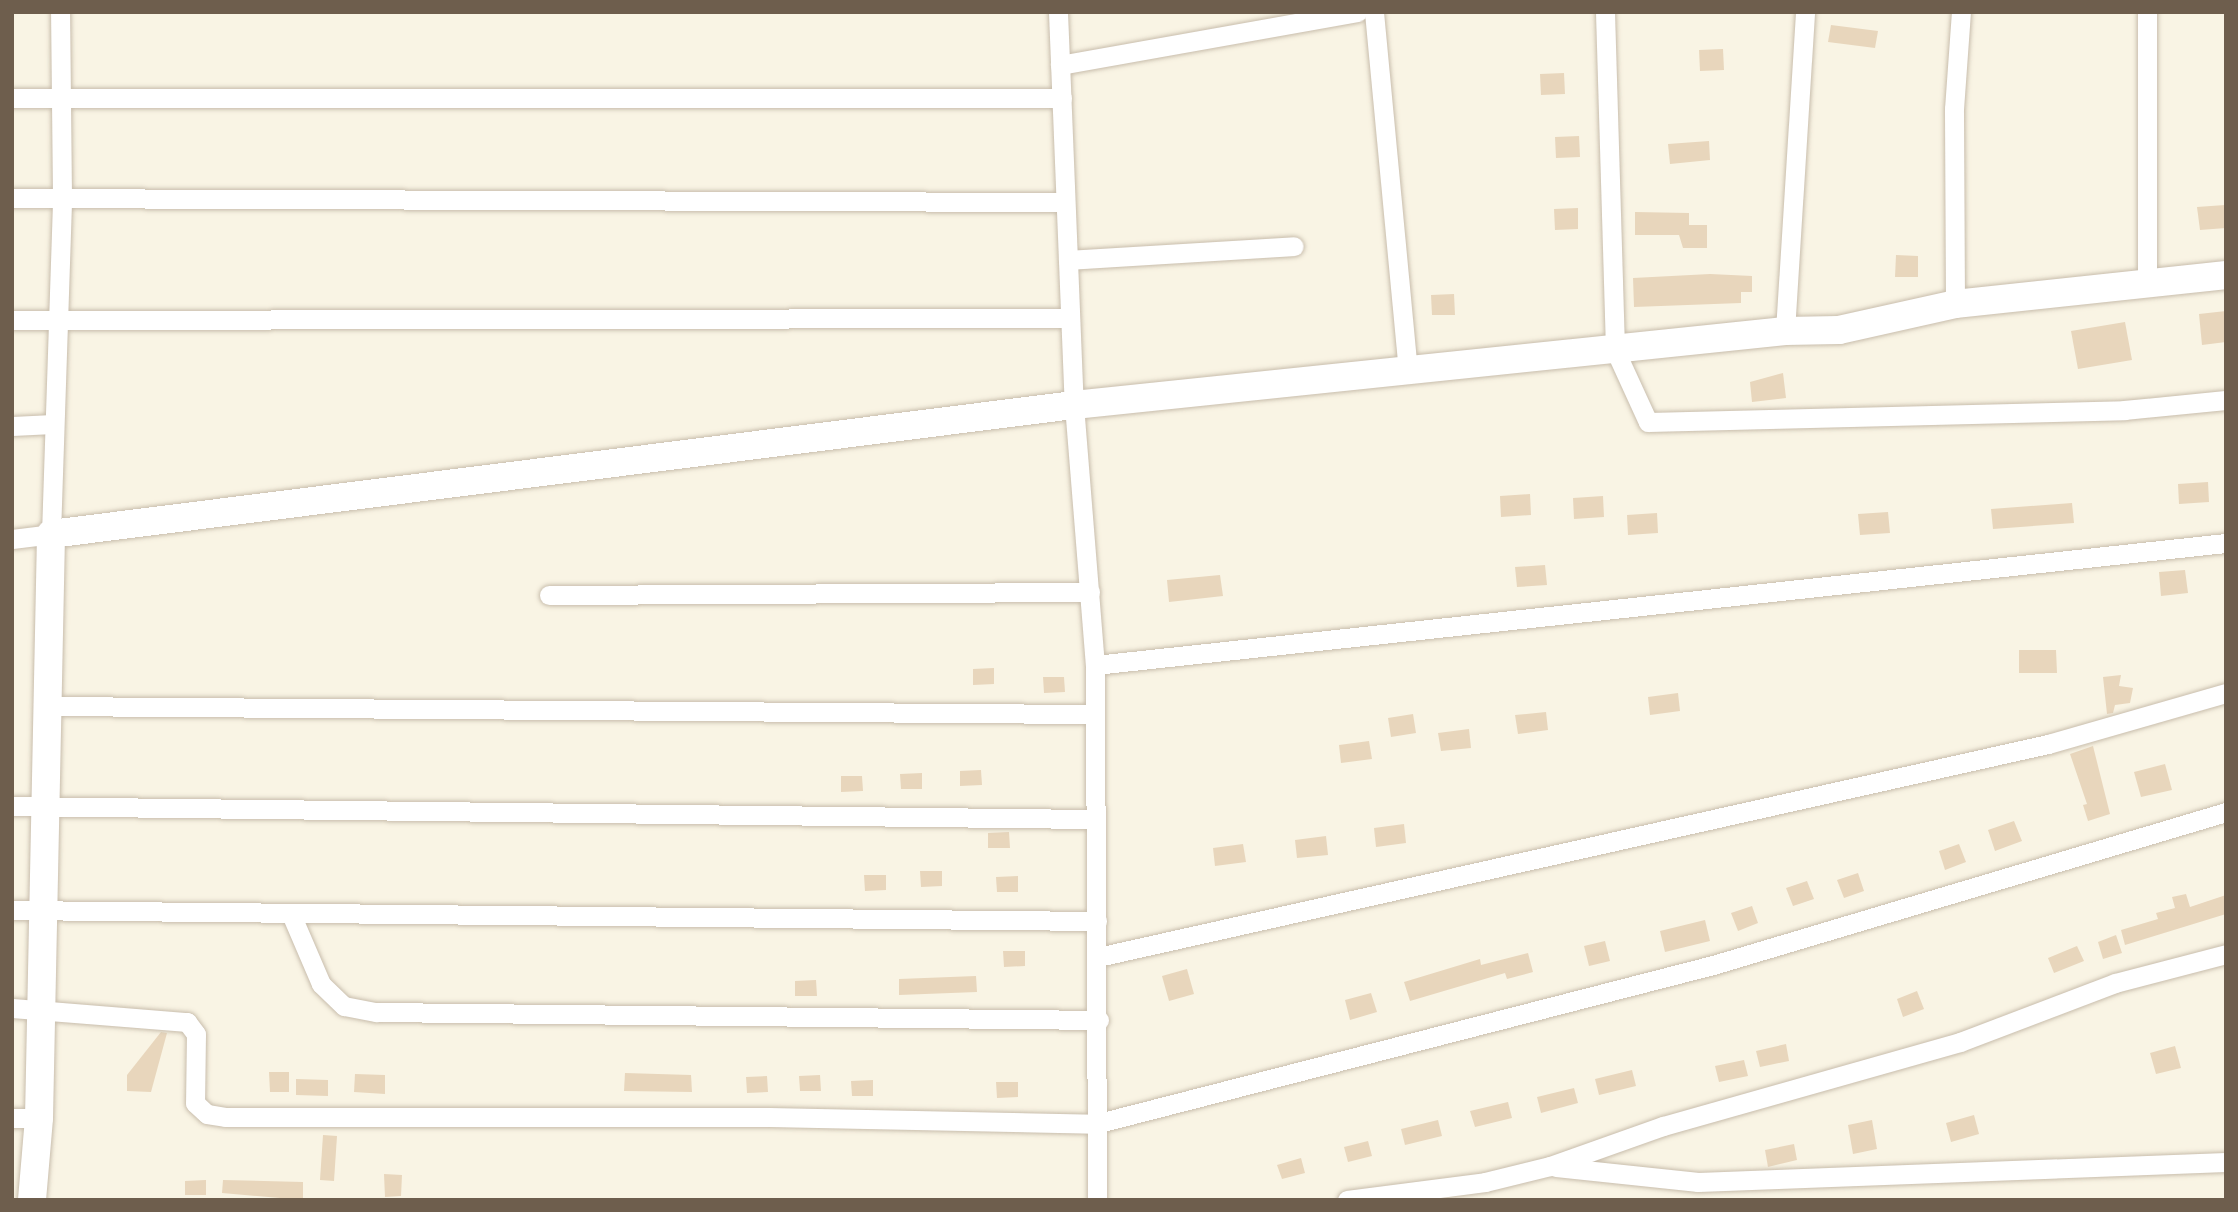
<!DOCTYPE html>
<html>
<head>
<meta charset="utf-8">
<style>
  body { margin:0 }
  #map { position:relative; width:2238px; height:1212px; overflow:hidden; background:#f9f4e4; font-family:Manrope,sans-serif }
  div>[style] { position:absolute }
  .building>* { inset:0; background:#e8d6bc }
  .roads { filter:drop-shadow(0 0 2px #c8bdac) drop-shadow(0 0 2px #c8bdac) }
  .street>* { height:19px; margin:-9.5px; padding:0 9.5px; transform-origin:9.5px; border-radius:9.5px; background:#fff }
  .secondary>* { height:28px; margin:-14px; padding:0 14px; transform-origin:14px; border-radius:14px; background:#fff }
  span { translate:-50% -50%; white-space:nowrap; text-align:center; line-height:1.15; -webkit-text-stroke:6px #fdf8e9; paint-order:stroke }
  .frame { position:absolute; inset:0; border:14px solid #6e5e4d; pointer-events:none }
</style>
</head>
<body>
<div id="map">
  <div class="building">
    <i style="clip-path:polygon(1831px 25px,1878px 31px,1875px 48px,1828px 42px)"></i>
    <i style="clip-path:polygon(1723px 49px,1724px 70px,1700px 71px,1699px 50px)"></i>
    <i style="clip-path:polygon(1564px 73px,1565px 94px,1541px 95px,1540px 74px)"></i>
    <i style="clip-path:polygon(1579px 136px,1580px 157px,1556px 158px,1555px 137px)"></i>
    <i style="clip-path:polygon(1709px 141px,1710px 160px,1670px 164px,1668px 144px)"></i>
    <i style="clip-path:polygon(2225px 205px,2226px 228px,2200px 230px,2197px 207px)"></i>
    <i style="clip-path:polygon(1578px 208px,1578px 229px,1555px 230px,1554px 209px)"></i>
    <i style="clip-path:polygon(1635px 212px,1689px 213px,1689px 225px,1707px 225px,1707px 248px,1683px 248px,1679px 235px,1635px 235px)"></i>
    <i style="clip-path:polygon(1896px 255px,1918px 256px,1918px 277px,1895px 277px)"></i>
    <i style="clip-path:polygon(1710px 274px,1752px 276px,1752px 292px,1741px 292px,1741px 303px,1634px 307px,1633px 278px)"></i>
    <i style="clip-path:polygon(1454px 294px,1455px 315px,1432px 315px,1431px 295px)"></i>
    <i style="clip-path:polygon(2226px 311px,2226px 342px,2202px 345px,2199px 314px)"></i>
    <i style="clip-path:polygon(2125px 322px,2132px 360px,2078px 369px,2071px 331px)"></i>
    <i style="clip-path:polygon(1783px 373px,1786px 398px,1752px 402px,1750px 382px)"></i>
    <i style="clip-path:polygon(2208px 482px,2209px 502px,2179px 504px,2178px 484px)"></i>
    <i style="clip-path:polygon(1530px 494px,1531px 515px,1501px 517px,1500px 496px)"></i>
    <i style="clip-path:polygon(1603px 496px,1604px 517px,1574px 519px,1573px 498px)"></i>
    <i style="clip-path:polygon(2072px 503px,2074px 523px,1993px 529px,1991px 509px)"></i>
    <i style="clip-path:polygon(1888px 512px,1890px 533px,1860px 535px,1858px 514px)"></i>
    <i style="clip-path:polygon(1657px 513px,1658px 533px,1628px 535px,1627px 515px)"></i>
    <i style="clip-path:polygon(1545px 565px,1547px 585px,1517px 587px,1515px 567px)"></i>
    <i style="clip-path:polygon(2185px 570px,2188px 593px,2161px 596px,2159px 572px)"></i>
    <i style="clip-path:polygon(1220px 575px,1223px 596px,1169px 602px,1167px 580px)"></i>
    <i style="clip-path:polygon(2019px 650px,2056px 650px,2057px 673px,2019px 673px)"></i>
    <i style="clip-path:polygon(994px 668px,994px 684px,973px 685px,973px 669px)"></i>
    <i style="clip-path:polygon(2121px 675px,2119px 686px,2133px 688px,2130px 703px,2115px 705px,2113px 713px,2107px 714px,2103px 677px)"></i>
    <i style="clip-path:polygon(1043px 677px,1064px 677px,1065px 692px,1044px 693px)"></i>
    <i style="clip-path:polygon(1678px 693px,1680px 711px,1650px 715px,1648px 697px)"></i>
    <i style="clip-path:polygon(1546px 712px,1548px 730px,1518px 734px,1515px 715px)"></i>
    <i style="clip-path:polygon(1413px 714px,1416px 733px,1391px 737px,1388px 718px)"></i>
    <i style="clip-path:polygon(1469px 729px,1471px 748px,1441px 751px,1438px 733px)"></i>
    <i style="clip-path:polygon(1369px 741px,1372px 759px,1341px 763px,1339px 745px)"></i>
    <i style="clip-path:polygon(2093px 746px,2110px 814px,2088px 821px,2083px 805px,2087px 804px,2070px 754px)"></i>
    <i style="clip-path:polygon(2165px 764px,2172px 790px,2141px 797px,2134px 772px)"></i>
    <i style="clip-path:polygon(981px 770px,982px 785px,960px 786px,960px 771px)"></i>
    <i style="clip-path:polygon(922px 773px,922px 789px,901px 789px,900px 774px)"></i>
    <i style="clip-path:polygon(841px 776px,862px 776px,863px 791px,841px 792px)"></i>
    <i style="clip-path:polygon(2014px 821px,2022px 841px,1995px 851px,1988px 830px)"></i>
    <i style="clip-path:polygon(1404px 824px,1406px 843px,1376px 847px,1374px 828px)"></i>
    <i style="clip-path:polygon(1009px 832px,1010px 848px,988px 848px,988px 833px)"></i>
    <i style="clip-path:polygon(1326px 836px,1328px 855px,1297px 858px,1295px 840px)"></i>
    <i style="clip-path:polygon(1243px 844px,1246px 862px,1215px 866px,1213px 848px)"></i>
    <i style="clip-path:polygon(1959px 844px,1966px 862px,1945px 870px,1939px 851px)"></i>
    <i style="clip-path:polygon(920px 871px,942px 871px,942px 886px,921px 887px)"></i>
    <i style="clip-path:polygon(1858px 873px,1864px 891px,1844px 898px,1837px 880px)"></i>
    <i style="clip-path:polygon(864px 875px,886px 875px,886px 890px,865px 891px)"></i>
    <i style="clip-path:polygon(1018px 876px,1018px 892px,997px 892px,996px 877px)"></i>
    <i style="clip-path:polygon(1807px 881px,1814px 899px,1793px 906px,1786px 888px)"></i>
    <i style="clip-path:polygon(2186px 894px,2190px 907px,2226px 895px,2226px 914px,2125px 945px,2121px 930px,2158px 919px,2156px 913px,2175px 908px,2172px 897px)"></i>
    <i style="clip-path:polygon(1752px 906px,1758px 923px,1738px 931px,1731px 913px)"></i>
    <i style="clip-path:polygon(1705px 920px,1710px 941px,1665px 952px,1660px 931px)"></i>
    <i style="clip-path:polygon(2116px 935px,2122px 953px,2103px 959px,2098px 942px)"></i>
    <i style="clip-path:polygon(1605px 941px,1610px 961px,1589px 966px,1584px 946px)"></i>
    <i style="clip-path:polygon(2077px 946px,2084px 961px,2054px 973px,2048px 958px)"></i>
    <i style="clip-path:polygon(1003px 951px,1025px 951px,1025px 966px,1004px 967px)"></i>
    <i style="clip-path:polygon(1528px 953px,1533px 972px,1507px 979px,1505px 973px,1410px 1001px,1404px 982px,1480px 959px,1481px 965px)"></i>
    <i style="clip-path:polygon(1187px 969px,1194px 994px,1169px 1001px,1162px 976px)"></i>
    <i style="clip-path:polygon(976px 976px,977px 992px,899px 995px,899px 979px)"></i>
    <i style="clip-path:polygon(816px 980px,817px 996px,795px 996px,795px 981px)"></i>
    <i style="clip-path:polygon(1917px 991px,1924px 1009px,1903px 1017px,1897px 999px)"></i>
    <i style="clip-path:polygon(1371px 993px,1377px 1012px,1350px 1020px,1345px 1000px)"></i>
    <i style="clip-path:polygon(161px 1032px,167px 1033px,151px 1092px,127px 1091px,127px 1075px)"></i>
    <i style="clip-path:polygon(1786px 1044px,1789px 1061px,1760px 1067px,1756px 1051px)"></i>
    <i style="clip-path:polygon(2175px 1046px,2181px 1068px,2156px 1074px,2150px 1053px)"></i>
    <i style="clip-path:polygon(1744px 1060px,1748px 1076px,1719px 1082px,1715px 1066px)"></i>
    <i style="clip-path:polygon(1632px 1070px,1636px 1086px,1599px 1095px,1595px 1079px)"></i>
    <i style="clip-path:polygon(269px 1072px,289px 1072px,289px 1092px,270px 1092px)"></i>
    <i style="clip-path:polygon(625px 1073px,691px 1075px,692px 1092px,624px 1091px)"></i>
    <i style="clip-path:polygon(355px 1074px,385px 1075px,385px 1094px,354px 1092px)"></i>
    <i style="clip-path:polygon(820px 1075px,821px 1091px,800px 1091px,799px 1076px)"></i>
    <i style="clip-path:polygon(767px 1076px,768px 1092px,747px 1093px,746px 1077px)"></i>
    <i style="clip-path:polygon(296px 1079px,328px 1080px,328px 1096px,296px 1095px)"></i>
    <i style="clip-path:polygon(873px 1080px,873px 1096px,852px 1096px,851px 1081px)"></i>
    <i style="clip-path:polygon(996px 1082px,1018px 1082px,1018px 1097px,997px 1098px)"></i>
    <i style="clip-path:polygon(1574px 1088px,1578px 1103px,1541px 1113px,1537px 1097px)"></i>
    <i style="clip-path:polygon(1508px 1102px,1512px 1118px,1475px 1127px,1470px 1111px)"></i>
    <i style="clip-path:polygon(1974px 1115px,1979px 1134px,1951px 1142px,1946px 1123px)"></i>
    <i style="clip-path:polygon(1438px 1120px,1442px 1136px,1405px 1145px,1401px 1129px)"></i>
    <i style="clip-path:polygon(1872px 1120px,1877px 1149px,1853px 1154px,1848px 1125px)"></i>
    <i style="clip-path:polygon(323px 1135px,337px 1136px,334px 1181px,320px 1180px)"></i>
    <i style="clip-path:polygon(1368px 1141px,1372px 1156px,1348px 1162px,1344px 1147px)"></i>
    <i style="clip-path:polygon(1794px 1144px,1797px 1160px,1768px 1167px,1765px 1150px)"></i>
    <i style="clip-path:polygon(1301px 1158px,1305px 1173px,1282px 1179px,1277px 1165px)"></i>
    <i style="clip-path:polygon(384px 1174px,402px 1175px,401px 1196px,385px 1197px)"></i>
    <i style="clip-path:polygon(206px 1180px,206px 1195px,185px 1195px,185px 1181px)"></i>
    <i style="clip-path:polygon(223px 1180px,303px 1182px,303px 1200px,222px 1193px)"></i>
  </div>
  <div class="roads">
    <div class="street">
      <i style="left:1058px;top:12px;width:393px;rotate:87.7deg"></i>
      <i style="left:1074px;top:405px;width:261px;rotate:85.4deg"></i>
      <i style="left:1095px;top:665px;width:535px;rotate:89.79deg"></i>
      <i style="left:1374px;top:12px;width:361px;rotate:84.6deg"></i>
      <i style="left:1605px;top:12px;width:338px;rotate:88.3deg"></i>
      <i style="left:1615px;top:350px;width:79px;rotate:65.4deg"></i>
      <i style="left:1648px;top:422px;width:476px;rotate:-1.4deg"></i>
      <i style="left:2124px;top:410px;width:102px;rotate:-5.6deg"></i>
      <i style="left:2147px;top:12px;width:273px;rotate:90deg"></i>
      <i style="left:1060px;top:65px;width:302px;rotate:-10.1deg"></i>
      <i style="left:12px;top:98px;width:1050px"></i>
      <i style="left:12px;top:198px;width:1053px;rotate:0.22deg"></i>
      <i style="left:1068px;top:260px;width:226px;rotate:-3.5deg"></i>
      <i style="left:1955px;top:304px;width:195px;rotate:-90.3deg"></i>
      <i style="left:1954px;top:109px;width:97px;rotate:-85.9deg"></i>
      <i style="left:12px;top:320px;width:1058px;rotate:-0.11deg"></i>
      <i style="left:1785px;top:331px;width:320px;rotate:-86.4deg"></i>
      <i style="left:12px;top:426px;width:41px;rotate:-2.8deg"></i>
      <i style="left:12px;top:539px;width:39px;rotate:-7deg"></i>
      <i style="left:51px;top:534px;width:337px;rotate:-88.1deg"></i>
      <i style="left:62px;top:197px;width:185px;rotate:-90.6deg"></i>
      <i style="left:549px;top:595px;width:541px;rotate:-0.32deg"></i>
      <i style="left:1095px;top:665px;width:1138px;rotate:-6.16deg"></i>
      <i style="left:47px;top:706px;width:1047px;rotate:0.44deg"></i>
      <i style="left:12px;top:806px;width:1083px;rotate:0.69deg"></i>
      <i style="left:12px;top:910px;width:1085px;rotate:0.58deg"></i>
      <i style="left:291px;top:914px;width:76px;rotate:66.8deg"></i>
      <i style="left:321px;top:984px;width:32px;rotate:44deg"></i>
      <i style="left:344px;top:1006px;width:33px;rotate:11deg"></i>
      <i style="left:376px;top:1012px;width:723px;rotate:0.63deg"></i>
      <i style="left:1098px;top:957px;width:974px;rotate:-12.64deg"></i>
      <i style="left:2048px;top:744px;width:185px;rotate:-16deg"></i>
      <i style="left:12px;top:1008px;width:176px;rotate:4.6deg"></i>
      <i style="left:187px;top:1022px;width:15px;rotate:53deg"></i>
      <i style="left:196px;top:1034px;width:69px;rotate:90.8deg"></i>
      <i style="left:195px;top:1103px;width:16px;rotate:43deg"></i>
      <i style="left:207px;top:1114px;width:18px;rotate:9deg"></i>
      <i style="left:225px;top:1117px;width:544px"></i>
      <i style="left:769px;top:1117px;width:326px;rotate:1.2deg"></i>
      <i style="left:1095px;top:1124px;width:638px;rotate:-14.43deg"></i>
      <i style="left:1713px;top:965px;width:535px;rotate:-16.61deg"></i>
      <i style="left:12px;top:1118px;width:27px"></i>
      <i style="left:1556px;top:1167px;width:143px;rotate:6deg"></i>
      <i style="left:1698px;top:1182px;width:528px;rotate:-2.17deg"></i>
      <i style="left:1347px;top:1200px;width:139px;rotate:-7.4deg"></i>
      <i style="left:1485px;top:1182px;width:67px;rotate:-13.8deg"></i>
      <i style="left:1550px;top:1166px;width:120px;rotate:-19.5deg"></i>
      <i style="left:1663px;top:1126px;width:309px;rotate:-15.8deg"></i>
      <i style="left:1960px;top:1042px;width:166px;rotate:-20.8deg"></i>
      <i style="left:2115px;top:983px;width:115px;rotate:-14.6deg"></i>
    </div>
    <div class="secondary">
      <i style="left:32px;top:1200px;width:82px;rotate:-85.1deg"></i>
      <i style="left:39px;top:1118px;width:584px;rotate:-88.82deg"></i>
      <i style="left:51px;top:534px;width:1031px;rotate:-7.19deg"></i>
      <i style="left:1074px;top:405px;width:715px;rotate:-5.94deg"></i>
      <i style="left:1785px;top:331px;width:54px;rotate:-1.1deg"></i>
      <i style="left:1839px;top:330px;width:119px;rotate:-12.6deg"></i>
      <i style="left:1955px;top:304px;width:273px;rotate:-6.1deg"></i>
    </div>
  </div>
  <div class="frame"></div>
</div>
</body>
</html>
